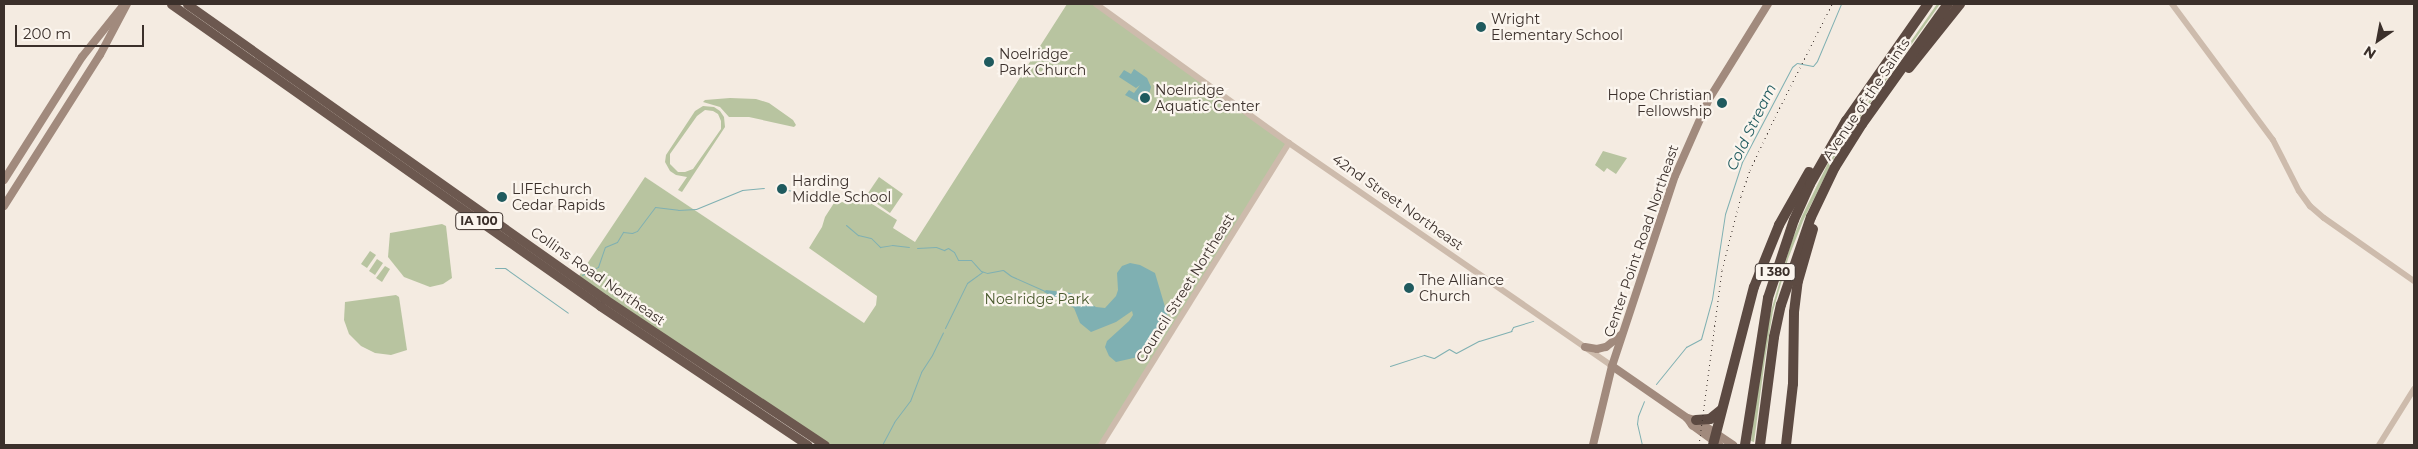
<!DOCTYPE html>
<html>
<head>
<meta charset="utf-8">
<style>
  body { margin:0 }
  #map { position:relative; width:2418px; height:449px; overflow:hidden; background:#f4ebe1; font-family:Montserrat,sans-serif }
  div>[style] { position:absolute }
  .green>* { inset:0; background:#b8c4a0 }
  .water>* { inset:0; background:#7fb0b2 }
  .stream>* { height:1px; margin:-0.5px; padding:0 0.5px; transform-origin:0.5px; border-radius:0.5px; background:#7fb0b2 }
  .tertiary>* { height:6px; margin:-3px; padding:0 3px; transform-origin:3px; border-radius:3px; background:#cdbbac }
  .secondary>* { height:8px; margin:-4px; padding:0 4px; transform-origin:4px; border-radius:4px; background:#a18a7d }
  .trunk>* { height:9px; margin:-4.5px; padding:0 4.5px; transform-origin:4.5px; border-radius:4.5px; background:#6c584f }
  .motorway>* { height:10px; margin:-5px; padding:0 5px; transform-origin:5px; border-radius:5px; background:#5c4a42 }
  .rail>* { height:1px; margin-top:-0.5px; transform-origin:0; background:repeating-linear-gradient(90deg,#3b302b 0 1px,transparent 0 5px) }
  .dots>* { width:14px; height:14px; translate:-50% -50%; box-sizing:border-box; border:2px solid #fbf5ee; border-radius:50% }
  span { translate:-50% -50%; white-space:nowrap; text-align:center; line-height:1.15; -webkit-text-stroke:4.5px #fbf5ee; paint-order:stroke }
  .shield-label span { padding:1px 4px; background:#fbf5ee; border:1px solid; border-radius:4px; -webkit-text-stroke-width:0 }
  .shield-label { font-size:12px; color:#3b302b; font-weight:700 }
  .poi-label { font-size:14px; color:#3b302b }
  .left { translate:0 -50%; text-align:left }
  .right { translate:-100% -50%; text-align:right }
  .street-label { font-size:14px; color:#3b302b }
  .park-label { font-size:14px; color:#4a5a2e }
  .water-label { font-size:15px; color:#1f5a5e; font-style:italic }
  .frame { position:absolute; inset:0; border:5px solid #3b302b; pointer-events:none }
  .north { position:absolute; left:2353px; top:15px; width:50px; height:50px; -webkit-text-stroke:4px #fbf5ee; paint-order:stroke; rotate:213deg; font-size:14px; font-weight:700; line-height:20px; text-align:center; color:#3b302b }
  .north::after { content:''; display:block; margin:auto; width:18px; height:22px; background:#3b302b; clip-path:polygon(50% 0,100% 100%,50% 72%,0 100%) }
  .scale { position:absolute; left:15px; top:25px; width:129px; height:22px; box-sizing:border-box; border:2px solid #3b302b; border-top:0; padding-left:6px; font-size:15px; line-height:18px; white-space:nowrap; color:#3b302b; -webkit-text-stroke:4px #fbf5ee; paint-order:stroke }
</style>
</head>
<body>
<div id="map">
  <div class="green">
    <i style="clip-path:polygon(1067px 4px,1096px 4px,1289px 143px,1101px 445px,825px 445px,577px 279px,645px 177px,864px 323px,876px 305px,877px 296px,809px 248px,822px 227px,825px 217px,834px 203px,866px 200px,897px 220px,893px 228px,915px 242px)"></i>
    <i style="clip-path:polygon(1937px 4px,1940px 4px,1841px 144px,1803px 221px,1788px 259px,1773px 311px,1765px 359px,1754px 442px,1751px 441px,1759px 375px,1769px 318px,1791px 243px,1802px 216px,1828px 163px,1846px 134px)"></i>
    <i style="clip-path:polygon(730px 98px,756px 99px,769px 103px,793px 120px,796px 125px,794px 127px,749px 117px,729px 117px,720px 107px,703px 102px,705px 100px)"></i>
    <i style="clip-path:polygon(evenodd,703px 106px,714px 107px,720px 111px,724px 117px,725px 127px,682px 192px,678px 190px,687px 177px,676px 175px,670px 171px,665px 162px,666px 155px,695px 111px,703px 106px,705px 110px,713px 111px,718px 114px,721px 121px,721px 129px,693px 169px,685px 172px,678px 172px,670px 164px,670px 154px,697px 116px,705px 110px)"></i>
    <i style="clip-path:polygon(1603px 151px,1627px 158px,1616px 174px,1607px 168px,1604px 172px,1595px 165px)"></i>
    <i style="clip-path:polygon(879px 177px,903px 194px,890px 213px,866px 196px)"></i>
    <i style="clip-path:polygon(1657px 186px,1662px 192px,1658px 204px,1654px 206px,1649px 202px)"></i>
    <i style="clip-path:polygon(442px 224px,446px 226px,452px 278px,443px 284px,430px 287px,404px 277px,388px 257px,390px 233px)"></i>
    <i style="clip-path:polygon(370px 251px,376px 255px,367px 268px,361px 264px)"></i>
    <i style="clip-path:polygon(377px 259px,383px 263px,375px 275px,369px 271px)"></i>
    <i style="clip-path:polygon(385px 266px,390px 269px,382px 282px,376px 278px)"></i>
    <i style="clip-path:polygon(396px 295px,399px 297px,407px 350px,391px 355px,375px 353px,361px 346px,349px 334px,344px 320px,345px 302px)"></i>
  </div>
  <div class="water">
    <i style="clip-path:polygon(1134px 69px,1147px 78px,1151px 87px,1148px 97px,1138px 102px,1125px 95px,1129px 90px,1134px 93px,1140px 85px,1136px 88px,1119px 77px,1124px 70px,1131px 74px)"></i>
    <i style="clip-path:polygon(1130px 263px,1140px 265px,1155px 273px,1168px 317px,1146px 350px,1138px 357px,1116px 362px,1109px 356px,1105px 347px,1107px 341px,1129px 321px,1133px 315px,1132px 311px,1116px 322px,1091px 332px,1080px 323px,1074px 308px,1044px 292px,1046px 290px,1071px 293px,1096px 307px,1105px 308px,1116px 296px,1118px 290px,1117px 273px,1122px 266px)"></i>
  </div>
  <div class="stream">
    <i style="left:776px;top:189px;width:20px;rotate:6deg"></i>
    <i style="left:846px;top:225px;width:16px;rotate:40deg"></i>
    <i style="left:858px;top:235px;width:13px;rotate:13deg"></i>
    <i style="left:871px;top:238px;width:13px;rotate:45deg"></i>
    <i style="left:880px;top:247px;width:12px;rotate:-9deg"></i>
    <i style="left:892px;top:245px;width:17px;rotate:7deg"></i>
    <i style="left:917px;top:248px;width:19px;rotate:-3deg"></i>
    <i style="left:936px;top:247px;width:9px;rotate:21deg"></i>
    <i style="left:944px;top:250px;width:4px;rotate:-27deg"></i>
    <i style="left:948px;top:248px;width:7px;rotate:34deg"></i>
    <i style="left:954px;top:252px;width:9px;rotate:63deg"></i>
    <i style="left:958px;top:260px;width:13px"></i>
    <i style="left:971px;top:260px;width:15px;rotate:48deg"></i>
    <i style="left:981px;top:271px;width:6px;rotate:18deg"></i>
    <i style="left:987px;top:273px;width:16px;rotate:-11deg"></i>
    <i style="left:1003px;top:270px;width:10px;rotate:37deg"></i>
    <i style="left:1011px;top:276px;width:37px;rotate:24deg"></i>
    <i style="left:495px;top:268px;width:10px"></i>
    <i style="left:505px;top:268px;width:77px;rotate:35.5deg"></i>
    <i style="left:582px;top:275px;width:18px;rotate:-27deg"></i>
    <i style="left:598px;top:267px;width:21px;rotate:-71deg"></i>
    <i style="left:605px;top:247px;width:13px;rotate:-23deg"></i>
    <i style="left:617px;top:242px;width:12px;rotate:-59deg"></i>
    <i style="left:623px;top:232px;width:9px;rotate:6deg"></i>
    <i style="left:632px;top:233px;width:5px;rotate:-22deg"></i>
    <i style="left:637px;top:231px;width:30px;rotate:-53deg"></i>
    <i style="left:655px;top:207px;width:23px;rotate:7deg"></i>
    <i style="left:678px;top:210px;width:18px;rotate:-3deg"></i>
    <i style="left:696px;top:209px;width:50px;rotate:-22.4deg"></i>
    <i style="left:742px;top:190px;width:22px;rotate:-5deg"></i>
    <i style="left:945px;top:328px;width:50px;rotate:-63.9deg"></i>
    <i style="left:967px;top:283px;width:19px;rotate:-36deg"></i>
    <i style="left:1390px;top:366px;width:36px;rotate:-18deg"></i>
    <i style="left:1424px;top:355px;width:10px;rotate:17deg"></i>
    <i style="left:1434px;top:358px;width:17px;rotate:-31deg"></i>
    <i style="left:1449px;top:349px;width:8px;rotate:30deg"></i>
    <i style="left:1456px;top:353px;width:26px;rotate:-28deg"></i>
    <i style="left:1479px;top:341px;width:34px;rotate:-17deg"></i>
    <i style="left:1511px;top:331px;width:4px;rotate:-63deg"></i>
    <i style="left:1513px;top:327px;width:21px;rotate:-17deg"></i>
    <i style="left:1656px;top:384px;width:48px;rotate:-51deg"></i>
    <i style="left:1686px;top:347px;width:17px;rotate:-28deg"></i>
    <i style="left:1701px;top:339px;width:41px;rotate:-74.6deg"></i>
    <i style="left:1712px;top:299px;width:86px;rotate:-81.3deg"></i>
    <i style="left:1725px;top:214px;width:55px;rotate:-71.9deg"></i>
    <i style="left:1742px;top:162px;width:107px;rotate:-62.2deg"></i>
    <i style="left:1792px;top:67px;width:6px;rotate:-39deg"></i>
    <i style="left:1797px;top:63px;width:16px;rotate:11deg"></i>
    <i style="left:1813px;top:66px;width:6px;rotate:-51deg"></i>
    <i style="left:1817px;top:61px;width:62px;rotate:-67.2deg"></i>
    <i style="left:882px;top:445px;width:26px;rotate:-62deg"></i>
    <i style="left:894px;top:422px;width:26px;rotate:-53deg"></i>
    <i style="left:910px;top:401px;width:31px;rotate:-69deg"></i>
    <i style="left:921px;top:372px;width:20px;rotate:-57deg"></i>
    <i style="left:932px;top:355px;width:25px;rotate:-64deg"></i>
    <i style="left:1642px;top:445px;width:22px;rotate:-103deg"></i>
    <i style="left:1637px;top:424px;width:8px;rotate:-83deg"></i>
    <i style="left:1638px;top:416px;width:16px;rotate:-68deg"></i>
  </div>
  <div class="tertiary">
    <i style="left:1096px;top:4px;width:238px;rotate:35.8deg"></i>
    <i style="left:1289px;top:143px;width:393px;rotate:34.6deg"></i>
    <i style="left:2172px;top:4px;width:169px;rotate:53.4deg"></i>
    <i style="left:2273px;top:140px;width:57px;rotate:63deg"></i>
    <i style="left:2299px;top:191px;width:19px;rotate:54deg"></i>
    <i style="left:2310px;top:206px;width:18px;rotate:41deg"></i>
    <i style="left:2324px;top:218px;width:110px;rotate:35deg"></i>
    <i style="left:1101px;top:445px;width:356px;rotate:-58.1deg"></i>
    <i style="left:2379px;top:445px;width:66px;rotate:-58deg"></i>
  </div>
  <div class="secondary">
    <i style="left:4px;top:180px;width:146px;rotate:-57.6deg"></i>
    <i style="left:82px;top:57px;width:64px;rotate:-51.3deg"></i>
    <i style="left:4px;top:206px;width:179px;rotate:-57.6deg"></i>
    <i style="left:100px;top:55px;width:58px;rotate:-62.1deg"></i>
    <i style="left:1585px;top:347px;width:12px;rotate:9deg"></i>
    <i style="left:1597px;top:349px;width:9px;rotate:-13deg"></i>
    <i style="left:1606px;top:347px;width:19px;rotate:-39deg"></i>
    <i style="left:1612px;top:366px;width:91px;rotate:34.7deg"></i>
    <i style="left:1687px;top:418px;width:9px;rotate:13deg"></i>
    <i style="left:1696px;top:420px;width:45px;rotate:34deg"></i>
    <i style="left:1687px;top:418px;width:9px;rotate:54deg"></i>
    <i style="left:1692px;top:425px;width:34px;rotate:36deg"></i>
    <i style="left:1593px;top:445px;width:81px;rotate:-76.5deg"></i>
    <i style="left:1612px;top:366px;width:200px;rotate:-71.7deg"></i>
    <i style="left:1675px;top:176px;width:84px;rotate:-66.2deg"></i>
    <i style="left:1709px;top:99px;width:112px;rotate:-58.2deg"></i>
  </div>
  <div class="trunk">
    <i style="left:171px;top:4px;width:525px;rotate:35.14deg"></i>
    <i style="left:600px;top:306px;width:250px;rotate:33.8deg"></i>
    <i style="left:187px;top:4px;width:512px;rotate:35.21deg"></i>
    <i style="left:605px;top:299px;width:264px;rotate:33.6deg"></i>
  </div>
  <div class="motorway">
    <i style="left:1909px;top:68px;width:82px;rotate:-51.4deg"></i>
    <i style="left:1696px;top:420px;width:14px;rotate:-4deg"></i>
    <i style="left:1710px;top:419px;width:14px;rotate:-39deg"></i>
    <i style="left:1713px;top:445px;width:163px;rotate:-75.5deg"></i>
    <i style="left:1754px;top:287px;width:67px;rotate:-68deg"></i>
    <i style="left:1779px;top:225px;width:61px;rotate:-60.5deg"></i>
    <i style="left:1745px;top:445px;width:149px;rotate:-81.1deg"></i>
    <i style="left:1768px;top:298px;width:82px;rotate:-71.6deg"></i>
    <i style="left:1794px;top:220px;width:39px;rotate:-66deg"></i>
    <i style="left:1810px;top:184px;width:73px;rotate:-60.3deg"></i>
    <i style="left:1846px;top:121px;width:143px;rotate:-55deg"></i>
    <i style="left:1760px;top:445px;width:109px;rotate:-82.6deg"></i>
    <i style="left:1774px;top:337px;width:33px;rotate:-78deg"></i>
    <i style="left:1781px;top:305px;width:93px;rotate:-71.2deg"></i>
    <i style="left:1811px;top:217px;width:55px;rotate:-64.4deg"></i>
    <i style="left:1835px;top:167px;width:51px;rotate:-57.9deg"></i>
    <i style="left:1862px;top:124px;width:148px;rotate:-54.4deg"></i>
    <i style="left:1786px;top:445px;width:61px;rotate:-83.5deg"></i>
    <i style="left:1793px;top:384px;width:72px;rotate:-89.2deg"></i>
    <i style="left:1794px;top:312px;width:31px;rotate:-83deg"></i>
    <i style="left:1798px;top:281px;width:54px;rotate:-73.9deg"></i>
  </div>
  <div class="rail">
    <i style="left:1699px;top:445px;width:177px;rotate:-82.5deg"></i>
    <i style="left:1722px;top:270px;width:76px;rotate:-75.6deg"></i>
    <i style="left:1741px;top:196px;width:28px;rotate:-71deg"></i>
    <i style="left:1750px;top:170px;width:59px;rotate:-64.7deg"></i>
    <i style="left:1775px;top:117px;width:127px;rotate:-63.2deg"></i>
  </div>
  <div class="dots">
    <i style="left:1481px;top:27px;background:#1f5a5e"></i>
    <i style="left:989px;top:62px;background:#1f5a5e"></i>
    <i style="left:1145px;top:98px;background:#1f5a5e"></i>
    <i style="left:1722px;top:103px;background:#1f5a5e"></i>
    <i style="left:782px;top:189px;background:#1f5a5e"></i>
    <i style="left:502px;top:197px;background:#1f5a5e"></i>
    <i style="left:1409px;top:288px;background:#1f5a5e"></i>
  </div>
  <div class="shield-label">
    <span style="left:479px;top:221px">IA 100</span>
    <span style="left:1775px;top:272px">I 380</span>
  </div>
  <div class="poi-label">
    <span class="left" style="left:1491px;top:27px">Wright<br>Elementary School</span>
    <span class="left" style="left:999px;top:62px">Noelridge<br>Park Church</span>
    <span class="left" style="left:1155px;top:98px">Noelridge<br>Aquatic Center</span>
    <span class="right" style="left:1712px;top:103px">Hope Christian<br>Fellowship</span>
    <span class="left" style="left:792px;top:189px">Harding<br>Middle School</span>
    <span class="left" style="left:512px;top:197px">LIFEchurch<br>Cedar Rapids</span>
    <span class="left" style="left:1419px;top:288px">The Alliance<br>Church</span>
  </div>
  <div class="street-label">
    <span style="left:1866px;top:99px;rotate:-56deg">Avenue of the Saints</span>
    <span style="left:1398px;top:202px;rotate:35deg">42nd Street Northeast</span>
    <span style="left:1641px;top:241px;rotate:-71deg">Center Point Road Northeast</span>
    <span style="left:598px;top:276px;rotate:35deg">Collins Road Northeast</span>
    <span style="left:1185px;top:288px;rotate:-58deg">Council Street Northeast</span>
  </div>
  <div class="park-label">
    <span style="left:1037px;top:299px">Noelridge Park</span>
  </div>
  <div class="water-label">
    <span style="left:1751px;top:127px;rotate:-64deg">Cold Stream</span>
  </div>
  <div class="frame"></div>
  <div class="north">N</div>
  <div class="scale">200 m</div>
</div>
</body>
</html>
